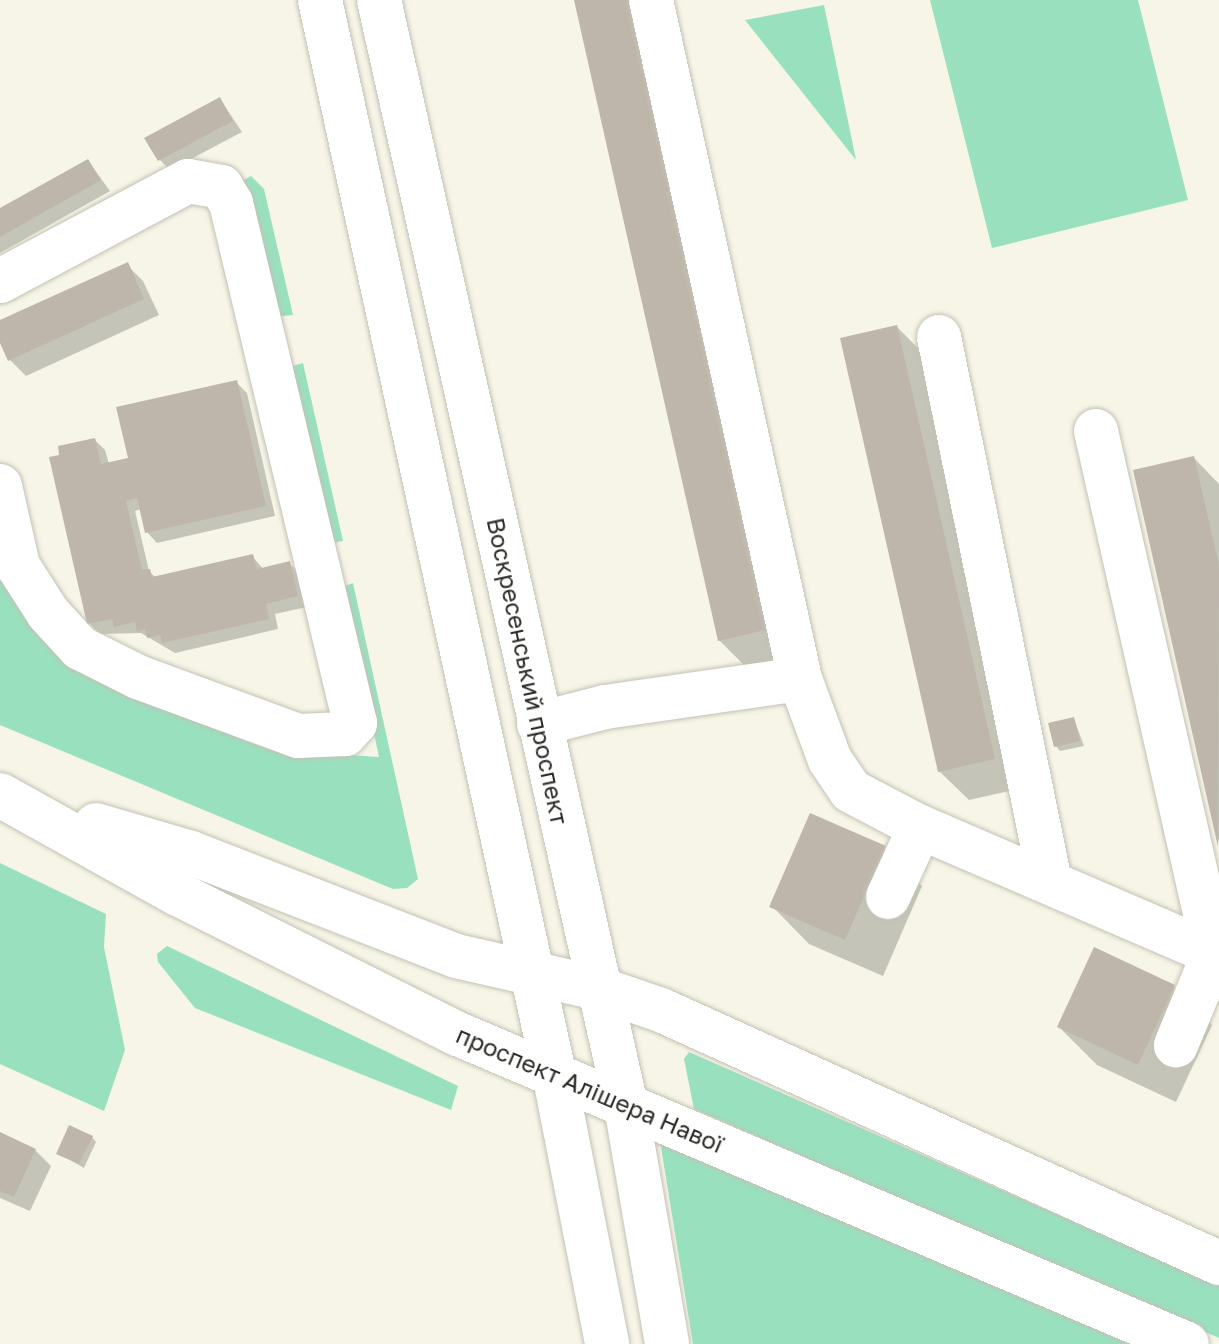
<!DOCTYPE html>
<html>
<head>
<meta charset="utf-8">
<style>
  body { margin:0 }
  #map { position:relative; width:1219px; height:1344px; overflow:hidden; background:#f7f5e7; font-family:"Golos Text",sans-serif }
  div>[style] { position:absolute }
  .green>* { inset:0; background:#99e0bf }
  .shadow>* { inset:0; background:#0003 }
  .building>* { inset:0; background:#bfb6ab }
  .roads { filter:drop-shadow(0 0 2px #c3c1b4) drop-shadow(0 0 2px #c3c1b4) }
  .minor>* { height:44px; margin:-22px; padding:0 22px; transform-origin:22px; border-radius:22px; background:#fff }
  .major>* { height:44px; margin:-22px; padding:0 22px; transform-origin:22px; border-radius:22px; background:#fff }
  span { translate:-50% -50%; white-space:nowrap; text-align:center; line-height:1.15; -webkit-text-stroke:6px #fff; paint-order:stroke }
  .street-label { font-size:24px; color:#2c2b26 }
</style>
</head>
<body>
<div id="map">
  <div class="green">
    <i style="clip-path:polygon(930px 0,1138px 0,1188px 200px,992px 248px)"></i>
    <i style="clip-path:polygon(824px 5px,856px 160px,745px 20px)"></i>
    <i style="clip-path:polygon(251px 176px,264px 189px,293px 315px,266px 318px,230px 188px)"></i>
    <i style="clip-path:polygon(303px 363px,343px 541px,321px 545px,280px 370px)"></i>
    <i style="clip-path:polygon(0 568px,99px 674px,272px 750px,379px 757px,348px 610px,333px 591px,353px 583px,418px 879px,407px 888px,393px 889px,0 725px)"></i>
    <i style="clip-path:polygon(0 863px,106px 914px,104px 947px,125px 1050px,104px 1111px,0 1064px)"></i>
    <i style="clip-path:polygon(167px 946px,458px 1086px,451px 1110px,195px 1008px,158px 962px,157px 954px)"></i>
    <i style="clip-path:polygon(689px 1052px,1219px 1286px,1219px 1338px,694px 1109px,684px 1059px)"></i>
    <i style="clip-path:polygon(660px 1141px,1137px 1344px,693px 1344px)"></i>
  </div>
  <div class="shadow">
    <i style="clip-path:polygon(576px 0,802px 657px,749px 670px,719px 640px)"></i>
    <i style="clip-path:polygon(220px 99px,242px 132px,170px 170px,160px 160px)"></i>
    <i style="clip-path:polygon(88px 161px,110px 191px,0 253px,0 210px)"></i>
    <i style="clip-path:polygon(127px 265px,143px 281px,159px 315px,26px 376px,10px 360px,0 323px)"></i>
    <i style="clip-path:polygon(897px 327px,926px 356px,1023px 788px,969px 800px,939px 771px)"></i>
    <i style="clip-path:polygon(236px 382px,247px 393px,275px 516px,157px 543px,147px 532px,141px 509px,135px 511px,149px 571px,156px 578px,252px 556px,264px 570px,290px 564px,300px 574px,307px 607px,275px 614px,278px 629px,175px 653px,141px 633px,100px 634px,89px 623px,95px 440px,105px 450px,109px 464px,130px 460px)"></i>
    <i style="clip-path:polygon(1194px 458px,1219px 484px,1219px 843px,1135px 472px)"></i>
    <i style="clip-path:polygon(1074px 719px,1084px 746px,1060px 751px,1056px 746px)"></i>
    <i style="clip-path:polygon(884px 848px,922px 886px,883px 976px,809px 944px,772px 906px)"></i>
    <i style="clip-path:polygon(1174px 987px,1212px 1025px,1176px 1102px,1097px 1065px,1059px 1027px)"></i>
    <i style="clip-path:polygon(0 1135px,35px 1150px,51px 1166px,30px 1211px,0 1198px)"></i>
    <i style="clip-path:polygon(92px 1137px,96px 1142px,84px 1168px,58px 1153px)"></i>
  </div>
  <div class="building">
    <i style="clip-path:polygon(574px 0,633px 0,773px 628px,718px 641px)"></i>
    <i style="clip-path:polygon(220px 97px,233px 121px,158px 161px,144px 138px)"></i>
    <i style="clip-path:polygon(88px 159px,101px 180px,0 237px,0 208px)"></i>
    <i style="clip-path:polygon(128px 262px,144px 299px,8px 361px,0 343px,0 320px)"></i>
    <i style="clip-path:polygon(897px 325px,995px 759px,938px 772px,840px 338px)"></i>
    <i style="clip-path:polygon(237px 380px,266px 506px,145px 533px,137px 498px,126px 501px,142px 570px,150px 569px,152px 577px,253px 554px,257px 569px,290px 561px,298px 596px,266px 604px,269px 619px,162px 643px,160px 635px,147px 638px,145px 629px,137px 632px,135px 622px,114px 627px,112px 619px,87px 624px,49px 457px,59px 455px,58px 446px,95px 438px,101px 464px,128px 458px,116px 407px)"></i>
    <i style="clip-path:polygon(1194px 456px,1219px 565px,1218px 847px,1133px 470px)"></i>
    <i style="clip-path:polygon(1074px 717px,1080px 741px,1054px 747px,1048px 723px)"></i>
    <i style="clip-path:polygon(810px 813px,886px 846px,845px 940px,769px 907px)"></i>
    <i style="clip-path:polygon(1094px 947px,1175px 985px,1138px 1065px,1057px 1027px)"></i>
    <i style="clip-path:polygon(69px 1125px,93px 1136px,79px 1164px,56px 1154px)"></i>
    <i style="clip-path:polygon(0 1132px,36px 1149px,14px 1197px,0 1191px)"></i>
  </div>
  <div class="roads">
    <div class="minor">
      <i style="left:651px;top:0;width:695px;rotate:77.62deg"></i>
      <i style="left:800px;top:679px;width:86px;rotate:69.7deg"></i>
      <i style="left:830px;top:760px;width:37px;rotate:56deg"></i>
      <i style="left:851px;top:791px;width:78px;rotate:27.6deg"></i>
      <i style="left:920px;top:827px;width:326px;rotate:23.3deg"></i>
      <i style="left:0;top:281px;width:213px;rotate:-28deg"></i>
      <i style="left:188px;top:181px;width:34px;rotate:10deg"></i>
      <i style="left:221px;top:187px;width:19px;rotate:58deg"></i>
      <i style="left:231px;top:203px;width:535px;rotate:76.59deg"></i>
      <i style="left:355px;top:723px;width:15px;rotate:132deg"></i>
      <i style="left:345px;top:734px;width:47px;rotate:177.6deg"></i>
      <i style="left:298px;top:736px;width:171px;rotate:-159.8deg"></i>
      <i style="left:138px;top:677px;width:65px;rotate:-153.4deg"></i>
      <i style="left:80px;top:648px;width:47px;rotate:-132.4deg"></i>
      <i style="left:48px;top:613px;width:56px;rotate:-122.6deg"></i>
      <i style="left:18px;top:566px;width:82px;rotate:-102.7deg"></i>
      <i style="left:939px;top:337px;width:556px;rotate:78.49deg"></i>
      <i style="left:1096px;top:431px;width:535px;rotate:77.26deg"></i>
      <i style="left:1214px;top:953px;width:100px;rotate:112.4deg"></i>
      <i style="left:539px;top:724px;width:68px;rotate:-14.4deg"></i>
      <i style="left:605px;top:707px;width:197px;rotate:-8.2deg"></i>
      <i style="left:0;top:795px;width:204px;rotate:29.1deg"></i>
      <i style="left:178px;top:894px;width:313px;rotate:26.6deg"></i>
      <i style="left:458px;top:1034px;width:792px;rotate:23.04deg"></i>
      <i style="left:96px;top:825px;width:99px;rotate:16.4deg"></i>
      <i style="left:191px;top:853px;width:284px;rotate:21.2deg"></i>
      <i style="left:456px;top:956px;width:145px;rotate:12.8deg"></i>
      <i style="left:597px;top:988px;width:68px;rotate:19deg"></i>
      <i style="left:661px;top:1010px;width:613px;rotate:24.39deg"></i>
      <i style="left:888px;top:897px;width:77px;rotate:-65.4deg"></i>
    </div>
    <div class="major">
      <i style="left:320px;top:0;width:1103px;rotate:77.7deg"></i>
      <i style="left:555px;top:1078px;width:271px;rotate:78.9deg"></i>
      <i style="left:379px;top:0;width:1133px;rotate:77.41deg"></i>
      <i style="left:626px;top:1106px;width:242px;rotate:80.2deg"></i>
    </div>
  </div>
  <div class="street-label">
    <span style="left:528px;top:671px;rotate:78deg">Воскресенський проспект</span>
    <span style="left:590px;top:1089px;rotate:23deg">проспект Алішера Навої</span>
  </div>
</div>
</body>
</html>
